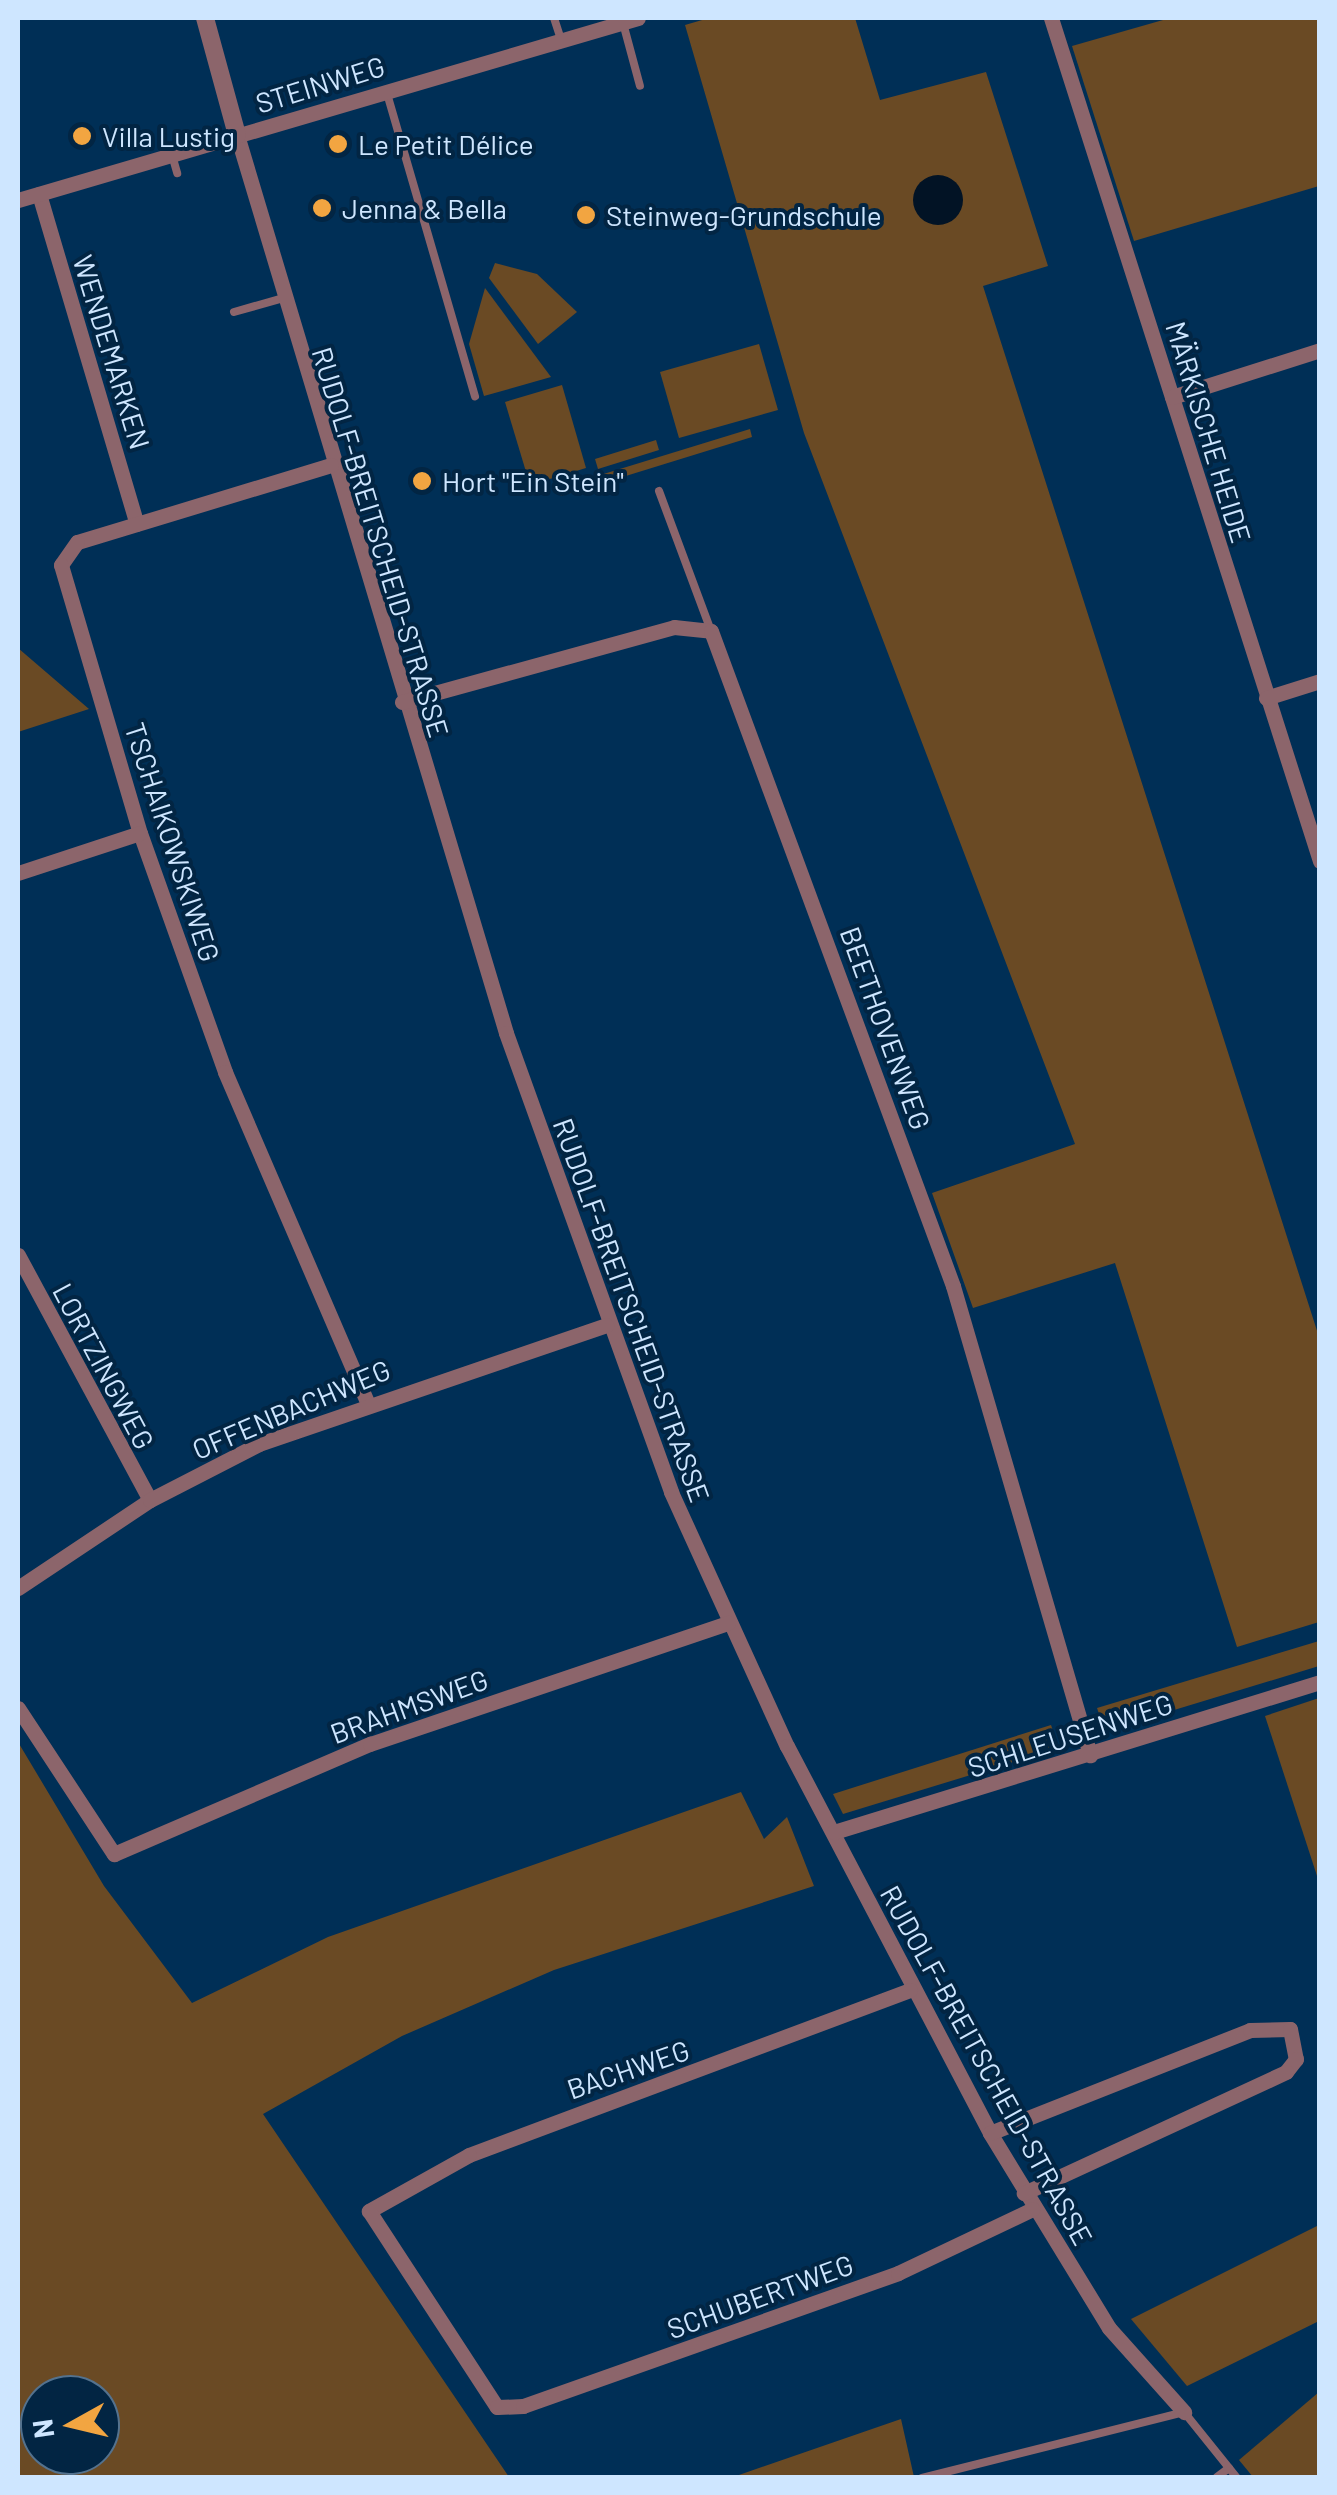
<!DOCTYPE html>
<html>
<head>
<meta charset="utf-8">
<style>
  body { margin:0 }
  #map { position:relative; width:1337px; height:2495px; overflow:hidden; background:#002f56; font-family:Barlow,sans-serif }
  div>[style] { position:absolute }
  .green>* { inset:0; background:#6a4a24 }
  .water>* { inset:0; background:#021325 }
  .round { border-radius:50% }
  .service>* { height:8px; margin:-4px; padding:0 4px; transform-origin:4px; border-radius:4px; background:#8c656b }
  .minor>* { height:15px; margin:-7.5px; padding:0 7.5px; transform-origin:7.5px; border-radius:7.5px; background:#8c656b }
  .tertiary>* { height:18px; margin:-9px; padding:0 9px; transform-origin:9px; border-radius:9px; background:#8c656b }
  .dots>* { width:28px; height:28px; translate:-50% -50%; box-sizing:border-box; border:5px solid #022543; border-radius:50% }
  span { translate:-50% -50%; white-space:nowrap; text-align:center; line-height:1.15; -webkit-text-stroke:8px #022543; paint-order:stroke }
  .street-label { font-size:28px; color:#cee6ff }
  .poi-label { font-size:28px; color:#cee6ff }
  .left { translate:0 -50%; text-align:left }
  .frame { position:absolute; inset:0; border:20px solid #cee6ff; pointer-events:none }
  .north { position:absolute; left:20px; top:2375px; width:100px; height:100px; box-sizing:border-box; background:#022543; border:2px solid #54728e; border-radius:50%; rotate:262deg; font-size:28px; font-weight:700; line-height:40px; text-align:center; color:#cee6ff }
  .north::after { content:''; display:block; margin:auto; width:35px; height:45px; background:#f2a541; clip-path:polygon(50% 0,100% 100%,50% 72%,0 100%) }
</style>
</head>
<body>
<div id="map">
  <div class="green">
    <i style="clip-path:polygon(709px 18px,855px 18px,880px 100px,986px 72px,1048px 266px,983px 286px,1319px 1337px,1319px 1622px,1237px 1647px,1115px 1263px,973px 1308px,932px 1193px,1075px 1144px,804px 433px,685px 25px)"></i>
    <i style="clip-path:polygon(1170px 18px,1319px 18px,1319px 186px,1134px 241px,1072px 46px)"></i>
    <i style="clip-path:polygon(495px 263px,537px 274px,577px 312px,538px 344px,489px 278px)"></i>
    <i style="clip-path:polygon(485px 288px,551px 377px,484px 396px,469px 344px)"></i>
    <i style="clip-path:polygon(759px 344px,778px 410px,679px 438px,660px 372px)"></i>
    <i style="clip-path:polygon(562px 385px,586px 468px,530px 485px,505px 402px)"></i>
    <i style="clip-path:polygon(750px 429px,752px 437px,561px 496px,558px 488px)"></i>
    <i style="clip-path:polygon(656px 440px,659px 450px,598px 469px,595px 459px)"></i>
    <i style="clip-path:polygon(18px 646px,18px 648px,89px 709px,18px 732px)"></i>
    <i style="clip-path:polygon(1319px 1641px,1319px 1666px,1105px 1731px,1097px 1708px)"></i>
    <i style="clip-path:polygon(1319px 1698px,1320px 1698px,1319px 1882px,1265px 1716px)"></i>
    <i style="clip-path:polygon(1051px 1725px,1059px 1748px,843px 1814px,833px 1794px)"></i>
    <i style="clip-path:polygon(evenodd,18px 1742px,104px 1886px,192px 2003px,328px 1937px,741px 1792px,764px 1839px,787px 1817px,814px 1886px,554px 1970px,402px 2036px,263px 2114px,509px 2477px,18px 2477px,18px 1742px,40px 2395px,100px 2395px,100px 2455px,40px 2455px,40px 2395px)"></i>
    <i style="clip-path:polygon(1319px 2225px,1319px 2321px,1187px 2386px,1131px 2319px)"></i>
    <i style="clip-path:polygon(1319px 2392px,1319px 2477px,1253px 2477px,1239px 2460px)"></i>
    <i style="clip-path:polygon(901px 2419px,914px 2477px,731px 2477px,736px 2476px)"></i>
  </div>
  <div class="water">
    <i class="round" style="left:913px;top:175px;width:50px;height:50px"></i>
  </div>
  <div class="service">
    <i style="left:554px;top:18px;width:23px;rotate:72deg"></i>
    <i style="left:623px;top:23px;width:65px;rotate:74.9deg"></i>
    <i style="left:386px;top:90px;width:319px;rotate:73.8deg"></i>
    <i style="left:172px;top:155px;width:19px;rotate:74deg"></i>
    <i style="left:234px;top:312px;width:51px;rotate:-15.9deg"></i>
    <i style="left:659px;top:491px;width:149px;rotate:69.6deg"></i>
    <i style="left:1217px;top:2477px;width:15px;rotate:-37deg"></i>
    <i style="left:922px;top:2478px;width:270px;rotate:-14.1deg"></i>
    <i style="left:1184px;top:2412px;width:85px;rotate:51.2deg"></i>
  </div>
  <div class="minor">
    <i style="left:1051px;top:18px;width:885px;rotate:72.3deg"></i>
    <i style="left:237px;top:135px;width:937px;rotate:73.32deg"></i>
    <i style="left:506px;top:1033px;width:488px;rotate:70.2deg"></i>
    <i style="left:671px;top:1492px;width:279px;rotate:65.5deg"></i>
    <i style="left:787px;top:1746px;width:437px;rotate:62.3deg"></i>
    <i style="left:990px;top:2133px;width:228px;rotate:58.6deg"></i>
    <i style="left:1109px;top:2328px;width:113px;rotate:48.2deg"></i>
    <i style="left:39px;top:194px;width:344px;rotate:73.5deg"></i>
    <i style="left:18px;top:200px;width:646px;rotate:-16.36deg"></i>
    <i style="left:1172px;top:397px;width:155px;rotate:-17.6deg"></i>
    <i style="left:331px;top:465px;width:265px;rotate:163.1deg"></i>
    <i style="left:77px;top:542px;width:28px;rotate:125deg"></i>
    <i style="left:61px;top:565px;width:279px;rotate:73.6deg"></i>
    <i style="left:140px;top:833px;width:254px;rotate:70.4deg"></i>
    <i style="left:225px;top:1072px;width:357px;rotate:66.7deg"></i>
    <i style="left:1266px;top:698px;width:57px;rotate:-17.5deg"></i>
    <i style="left:402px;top:702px;width:282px;rotate:-15.4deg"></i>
    <i style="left:674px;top:627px;width:37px;rotate:6deg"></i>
    <i style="left:711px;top:631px;width:698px;rotate:69.72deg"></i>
    <i style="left:953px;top:1286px;width:489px;rotate:73.7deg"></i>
    <i style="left:18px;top:873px;width:128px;rotate:-18.2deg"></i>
    <i style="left:18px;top:1255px;width:278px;rotate:61.7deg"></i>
    <i style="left:18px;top:1588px;width:159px;rotate:-33.7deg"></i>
    <i style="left:150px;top:1500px;width:123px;rotate:-27.2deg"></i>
    <i style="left:259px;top:1444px;width:367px;rotate:-18.9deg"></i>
    <i style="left:18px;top:1708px;width:175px;rotate:56.7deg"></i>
    <i style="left:114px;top:1854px;width:279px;rotate:-23.3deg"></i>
    <i style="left:370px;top:1744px;width:378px;rotate:-18.7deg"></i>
    <i style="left:834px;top:1832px;width:509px;rotate:-17.15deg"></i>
    <i style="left:910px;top:1990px;width:471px;rotate:159.5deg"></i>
    <i style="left:469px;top:2155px;width:115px;rotate:150.8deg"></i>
    <i style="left:369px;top:2211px;width:234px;rotate:56.9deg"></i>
    <i style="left:497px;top:2407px;width:26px;rotate:-2deg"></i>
    <i style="left:523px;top:2406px;width:398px;rotate:-19.5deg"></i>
    <i style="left:898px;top:2273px;width:149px;rotate:-25.4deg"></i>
    <i style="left:990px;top:2133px;width:280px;rotate:-21.6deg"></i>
    <i style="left:1250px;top:2030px;width:40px;rotate:-1.4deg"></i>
    <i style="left:1290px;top:2029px;width:31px;rotate:79deg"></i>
    <i style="left:1296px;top:2059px;width:16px;rotate:128deg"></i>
    <i style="left:1286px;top:2072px;width:289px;rotate:155.2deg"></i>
  </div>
  <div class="tertiary">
    <i style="left:205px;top:18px;width:121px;rotate:74.7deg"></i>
  </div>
  <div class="dots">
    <i style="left:82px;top:136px;background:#f2a541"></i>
    <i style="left:338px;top:144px;background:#f2a541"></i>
    <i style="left:322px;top:208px;background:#f2a541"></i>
    <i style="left:586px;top:215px;background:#f2a541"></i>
    <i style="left:422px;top:481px;background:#f2a541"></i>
  </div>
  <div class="street-label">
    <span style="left:320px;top:84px;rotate:-17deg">STEINWEG</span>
    <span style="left:112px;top:352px;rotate:73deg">WENDEMARKEN</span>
    <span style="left:1209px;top:432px;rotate:73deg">MÄRKISCHE HEIDE</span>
    <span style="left:381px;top:542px;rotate:73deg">RUDOLF-BREITSCHEID-STRASSE</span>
    <span style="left:173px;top:842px;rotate:72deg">TSCHAIKOWSKIWEG</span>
    <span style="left:886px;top:1028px;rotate:70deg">BEETHOVENWEG</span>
    <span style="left:632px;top:1310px;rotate:70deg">RUDOLF-BREITSCHEID-STRASSE</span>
    <span style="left:104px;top:1366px;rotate:62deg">LORTZINGWEG</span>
    <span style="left:291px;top:1409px;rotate:-23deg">OFFENBACHWEG</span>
    <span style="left:409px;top:1706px;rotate:-20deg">BRAHMSWEG</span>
    <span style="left:1070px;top:1735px;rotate:-18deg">SCHLEUSENWEG</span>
    <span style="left:987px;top:2065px;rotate:61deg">RUDOLF-BREITSCHEID-STRASSE</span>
    <span style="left:628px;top:2069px;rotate:-19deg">BACHWEG</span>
    <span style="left:760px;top:2296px;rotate:-20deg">SCHUBERTWEG</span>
  </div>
  <div class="poi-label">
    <span class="left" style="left:102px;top:136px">Villa Lustig</span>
    <span class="left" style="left:358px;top:144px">Le Petit Délice</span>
    <span class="left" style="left:342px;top:208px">Jenna &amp; Bella</span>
    <span class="left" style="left:606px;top:215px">Steinweg-Grundschule</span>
    <span class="left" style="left:442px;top:481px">Hort "Ein Stein"</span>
  </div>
  <div class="frame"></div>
  <div class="north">N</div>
</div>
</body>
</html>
